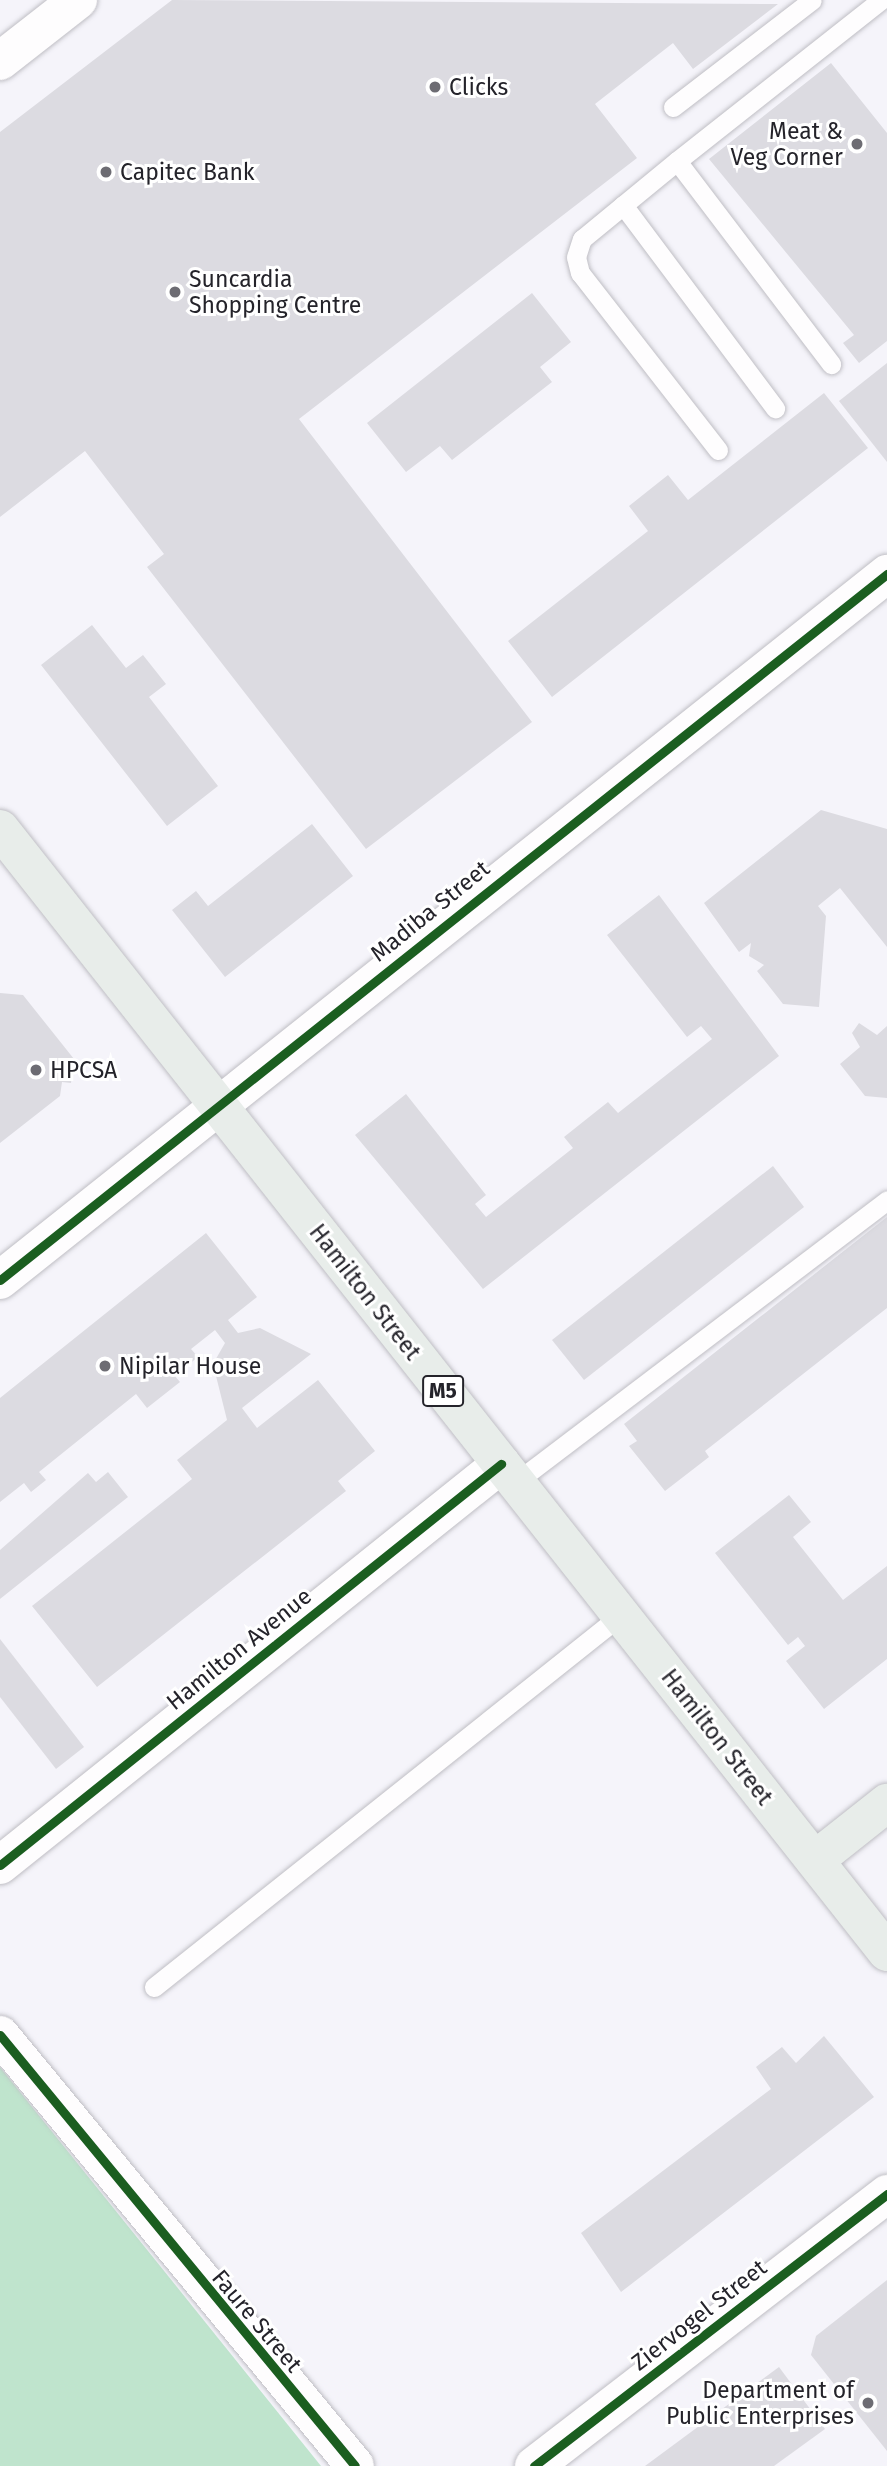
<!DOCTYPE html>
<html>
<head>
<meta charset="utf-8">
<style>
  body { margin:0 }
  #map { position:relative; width:887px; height:2466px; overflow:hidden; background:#f5f4fa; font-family:"Fira Sans",sans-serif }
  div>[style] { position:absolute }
  .green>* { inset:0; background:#bfe4cd }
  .building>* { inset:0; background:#dcdbe1 }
  .roads { filter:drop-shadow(0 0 2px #bfbec4) drop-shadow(0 0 2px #bfbec4) }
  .lane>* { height:19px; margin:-9.5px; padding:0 9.5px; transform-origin:9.5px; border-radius:9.5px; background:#fefdfe }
  .street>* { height:38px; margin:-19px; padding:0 19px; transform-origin:19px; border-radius:19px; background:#fefdfe }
  .secondary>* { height:38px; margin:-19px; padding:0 19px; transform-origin:19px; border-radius:19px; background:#fefdfe }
  .primary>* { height:38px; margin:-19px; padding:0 19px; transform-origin:19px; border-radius:19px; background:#e8edea }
  .cycleway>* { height:9px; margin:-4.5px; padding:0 4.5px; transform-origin:4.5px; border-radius:4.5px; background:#1b5e20 }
  .dots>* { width:19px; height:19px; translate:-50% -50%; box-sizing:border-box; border:4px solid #fff; border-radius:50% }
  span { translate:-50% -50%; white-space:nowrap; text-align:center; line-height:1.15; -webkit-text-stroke:6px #fff; paint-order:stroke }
  .shield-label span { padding:2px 5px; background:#fff; border:2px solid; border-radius:5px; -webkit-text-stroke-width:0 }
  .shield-label { font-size:21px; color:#24232a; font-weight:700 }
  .poi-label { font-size:23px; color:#24232a }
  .left { translate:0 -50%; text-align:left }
  .right { translate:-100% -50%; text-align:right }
  .street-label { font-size:23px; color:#24232a }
</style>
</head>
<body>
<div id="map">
  <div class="green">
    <i style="clip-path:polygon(0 2067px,321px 2466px,0 2466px)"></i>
  </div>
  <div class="building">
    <i style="clip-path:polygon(172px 0,778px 4px,693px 69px,673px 43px,595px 104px,637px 158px,299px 419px,532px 722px,366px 849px,147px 567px,164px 554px,85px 451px,0 517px,0 132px)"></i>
    <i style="clip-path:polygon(831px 63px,887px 133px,887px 341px,859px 363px,843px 343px,854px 335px,709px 159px)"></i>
    <i style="clip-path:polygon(532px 293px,571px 342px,540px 367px,552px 382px,452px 460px,440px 446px,406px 472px,367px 423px)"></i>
    <i style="clip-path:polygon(887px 363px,887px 462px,839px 401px)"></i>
    <i style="clip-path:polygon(824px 393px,868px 448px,552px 697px,508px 641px,648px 531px,629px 506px,668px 475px,688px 500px)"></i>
    <i style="clip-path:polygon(92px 625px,126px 668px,143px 655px,166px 684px,149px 697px,218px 786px,167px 826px,41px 665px)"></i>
    <i style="clip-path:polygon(821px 810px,887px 829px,887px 947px,840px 888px,818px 906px,826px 916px,819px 1007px,783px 1004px,757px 971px,764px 965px,749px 956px,751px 943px,739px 952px,704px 903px)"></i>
    <i style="clip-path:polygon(312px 824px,353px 876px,225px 977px,172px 910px,196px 891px,208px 906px)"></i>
    <i style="clip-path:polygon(659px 895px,779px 1056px,483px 1289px,355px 1135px,406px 1094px,486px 1195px,475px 1204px,486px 1217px,573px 1148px,564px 1137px,608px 1102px,618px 1113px,712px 1039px,701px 1026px,687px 1037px,607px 935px)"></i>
    <i style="clip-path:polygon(0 993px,23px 995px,74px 1059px,71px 1083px,62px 1082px,60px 1096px,0 1143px)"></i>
    <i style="clip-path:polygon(859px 1023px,877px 1035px,887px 1026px,887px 1098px,865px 1096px,840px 1064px,860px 1047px,852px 1033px)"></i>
    <i style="clip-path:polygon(773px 1166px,804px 1207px,584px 1380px,552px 1340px)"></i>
    <i style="clip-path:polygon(887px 1217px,887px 1308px,705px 1451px,709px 1457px,665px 1491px,629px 1446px,637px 1441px,624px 1424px)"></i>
    <i style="clip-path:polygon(206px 1233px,257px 1297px,228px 1320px,238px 1333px,260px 1328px,311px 1354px,242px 1408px,257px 1428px,318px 1380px,375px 1451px,338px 1481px,346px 1491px,97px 1687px,32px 1606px,192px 1479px,177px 1460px,227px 1420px,213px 1364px,225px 1343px,215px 1330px,191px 1349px,198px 1357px,183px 1369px,177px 1361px,168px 1368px,180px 1382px,147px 1408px,136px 1394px,39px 1472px,46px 1480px,31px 1492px,24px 1483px,0 1502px,0 1398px)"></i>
    <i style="clip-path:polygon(108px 1472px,128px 1497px,0 1599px,0 1550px,88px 1473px,96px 1482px)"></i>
    <i style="clip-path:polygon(789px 1495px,811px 1522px,793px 1537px,843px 1600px,887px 1566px,887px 1659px,824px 1709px,786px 1661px,805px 1646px,798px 1637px,788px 1645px,715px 1553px)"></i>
    <i style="clip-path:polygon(0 1639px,84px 1747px,56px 1769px,0 1697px)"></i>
    <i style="clip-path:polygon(824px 2036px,874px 2097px,621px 2292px,581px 2233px,771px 2089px,756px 2067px,782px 2047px,796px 2063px)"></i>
    <i style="clip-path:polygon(887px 2280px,887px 2451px,811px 2355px,816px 2336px)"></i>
    <i style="clip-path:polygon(779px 2367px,825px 2429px,774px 2466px,645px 2466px)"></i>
  </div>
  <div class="roads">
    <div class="lane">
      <i style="left:673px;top:107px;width:175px;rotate:-37.6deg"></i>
      <i style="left:677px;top:161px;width:260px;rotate:-38.3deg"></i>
      <i style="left:623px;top:205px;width:254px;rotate:53.2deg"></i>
      <i style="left:718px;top:450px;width:224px;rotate:-127.9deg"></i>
      <i style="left:580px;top:273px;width:16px;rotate:-104deg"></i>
      <i style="left:576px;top:257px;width:19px;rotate:-72deg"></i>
      <i style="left:582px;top:239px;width:123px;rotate:-39.4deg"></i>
      <i style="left:677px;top:161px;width:255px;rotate:52.8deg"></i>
      <i style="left:516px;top:1482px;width:466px;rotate:-37.2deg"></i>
      <i style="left:154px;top:1987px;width:597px;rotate:-38.54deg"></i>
    </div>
    <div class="street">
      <i style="left:0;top:1280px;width:1134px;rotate:-38.52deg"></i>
      <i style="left:0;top:1865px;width:642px;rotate:-38.67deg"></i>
      <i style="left:0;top:2035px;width:558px;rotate:50.52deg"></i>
      <i style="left:534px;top:2466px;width:446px;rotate:-37.6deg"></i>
    </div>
    <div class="secondary">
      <i style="left:0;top:61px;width:99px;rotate:-38deg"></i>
    </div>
    <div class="primary">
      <i style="left:0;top:829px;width:1431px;rotate:51.7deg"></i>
      <i style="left:815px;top:1860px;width:92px;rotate:-38.4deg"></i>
    </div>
  </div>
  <div class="cycleway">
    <i style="left:0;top:1280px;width:1134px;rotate:-38.52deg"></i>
    <i style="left:0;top:1865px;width:642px;rotate:-38.67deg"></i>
    <i style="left:0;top:2035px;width:558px;rotate:50.52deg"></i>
    <i style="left:534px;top:2466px;width:446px;rotate:-37.6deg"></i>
  </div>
  <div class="dots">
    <i style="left:435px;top:87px;background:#6d6c73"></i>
    <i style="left:857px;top:144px;background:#6d6c73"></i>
    <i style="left:106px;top:172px;background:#6d6c73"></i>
    <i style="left:175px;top:292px;background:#6d6c73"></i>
    <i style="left:36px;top:1070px;background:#6d6c73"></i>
    <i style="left:105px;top:1366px;background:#6d6c73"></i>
    <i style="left:868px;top:2403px;background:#6d6c73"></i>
  </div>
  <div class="shield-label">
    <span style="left:443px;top:1391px">M5</span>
  </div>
  <div class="poi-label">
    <span class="left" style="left:449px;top:87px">Clicks</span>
    <span class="right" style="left:843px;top:144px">Meat &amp;<br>Veg Corner</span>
    <span class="left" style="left:120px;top:172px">Capitec Bank</span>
    <span class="left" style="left:189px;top:292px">Suncardia<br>Shopping Centre</span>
    <span class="left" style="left:50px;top:1070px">HPCSA</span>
    <span class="left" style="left:119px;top:1366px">Nipilar House</span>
    <span class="right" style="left:854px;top:2403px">Department of<br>Public Enterprises</span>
  </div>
  <div class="street-label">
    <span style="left:430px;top:911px;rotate:-39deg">Madiba Street</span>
    <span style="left:365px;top:1292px;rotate:52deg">Hamilton Street</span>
    <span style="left:239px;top:1649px;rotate:-39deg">Hamilton Avenue</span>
    <span style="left:717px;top:1737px;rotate:52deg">Hamilton Street</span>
    <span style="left:699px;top:2315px;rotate:-38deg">Ziervogel Street</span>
    <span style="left:257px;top:2321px;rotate:50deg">Faure Street</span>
  </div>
</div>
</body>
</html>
